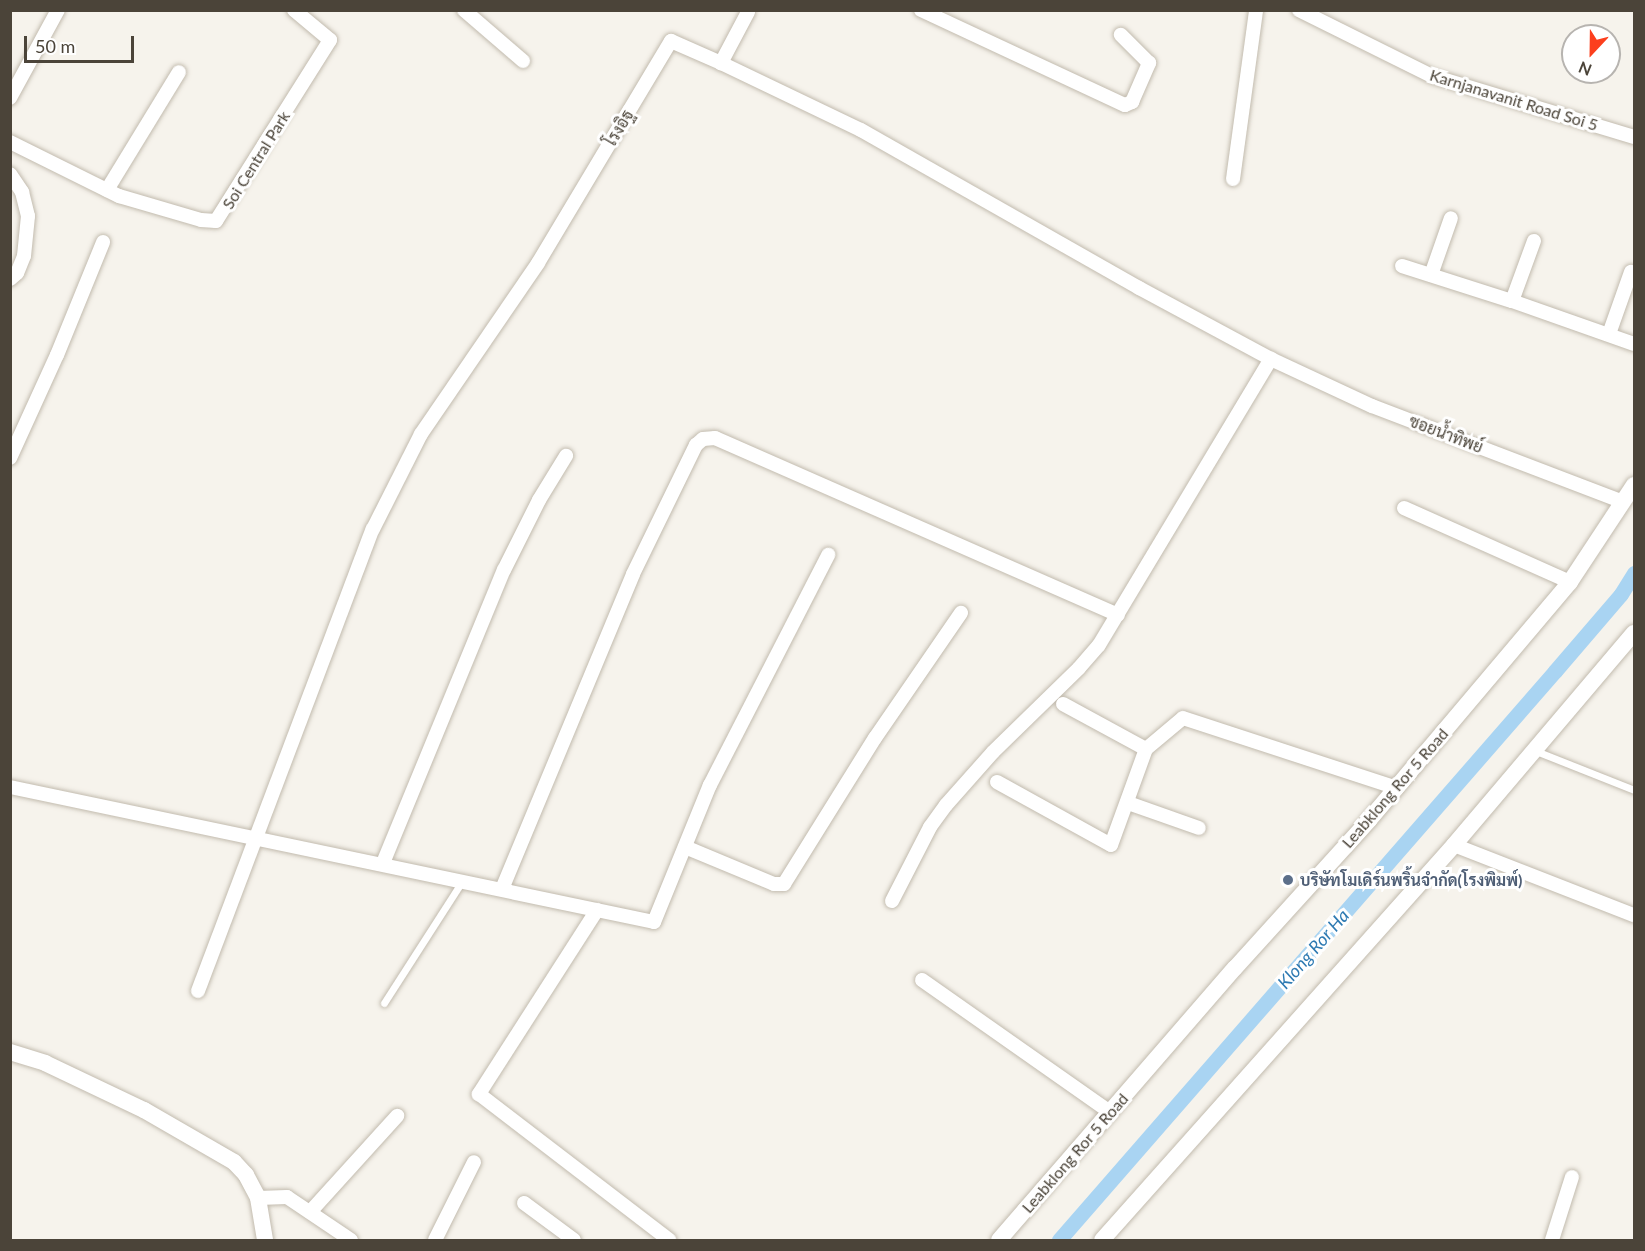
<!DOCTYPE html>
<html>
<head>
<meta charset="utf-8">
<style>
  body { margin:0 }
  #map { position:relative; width:1645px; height:1251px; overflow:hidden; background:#f6f3ec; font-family:Lato,Sarabun,sans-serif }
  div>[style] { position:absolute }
  .canal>* { height:15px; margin:-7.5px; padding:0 7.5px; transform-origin:7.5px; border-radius:7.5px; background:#a9d4f2 }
  .roads { filter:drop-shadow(0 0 2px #c2bbae) drop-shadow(0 0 2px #c2bbae) }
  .service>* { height:7px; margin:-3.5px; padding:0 3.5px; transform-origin:3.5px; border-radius:3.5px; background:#fff }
  .minor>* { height:14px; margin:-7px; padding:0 7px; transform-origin:7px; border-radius:7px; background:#fff }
  .tertiary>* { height:16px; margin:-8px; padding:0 8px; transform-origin:8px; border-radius:8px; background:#fff }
  .dots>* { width:16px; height:16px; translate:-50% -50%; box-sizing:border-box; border:3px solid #fff; border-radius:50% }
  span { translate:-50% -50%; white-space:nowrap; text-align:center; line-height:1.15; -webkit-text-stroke:6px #fff; paint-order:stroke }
  .street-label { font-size:16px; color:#4b4439 }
  .service-label { font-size:16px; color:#4e5e75; font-weight:700 }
  .left { translate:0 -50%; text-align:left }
  .water-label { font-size:18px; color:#2e7ab2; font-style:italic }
  .frame { position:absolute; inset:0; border:12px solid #4b4439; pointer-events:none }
  .north { position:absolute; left:1561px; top:24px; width:60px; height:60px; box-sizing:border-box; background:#fff; border:2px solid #b7b4b0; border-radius:50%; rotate:202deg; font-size:16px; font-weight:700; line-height:24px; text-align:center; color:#4b4439 }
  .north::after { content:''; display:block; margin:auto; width:21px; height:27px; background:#fc3f1d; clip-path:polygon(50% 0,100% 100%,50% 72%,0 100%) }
  .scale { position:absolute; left:24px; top:36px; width:110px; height:27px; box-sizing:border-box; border:3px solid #4b4439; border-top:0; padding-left:8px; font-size:18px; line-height:21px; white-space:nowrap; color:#4b4439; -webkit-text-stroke:4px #fff; paint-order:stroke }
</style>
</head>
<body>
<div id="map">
  <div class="canal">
    <i style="left:1059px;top:1240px;width:755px;rotate:-48.92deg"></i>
    <i style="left:1555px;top:671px;width:101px;rotate:-49.4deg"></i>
    <i style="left:1621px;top:594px;width:25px;rotate:-58deg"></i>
  </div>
  <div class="roads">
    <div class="service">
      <i style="left:1536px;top:751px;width:105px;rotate:21.7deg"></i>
      <i style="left:384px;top:1003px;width:146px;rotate:-57.3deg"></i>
    </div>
    <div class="minor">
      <i style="left:464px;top:10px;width:78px;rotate:40.8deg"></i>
      <i style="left:921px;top:10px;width:225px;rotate:25deg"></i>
      <i style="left:1125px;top:105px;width:8px;rotate:-23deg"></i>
      <i style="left:1132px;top:102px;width:43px;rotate:-66.4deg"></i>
      <i style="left:1149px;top:63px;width:40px;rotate:-135deg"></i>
      <i style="left:1299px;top:10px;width:148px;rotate:26.4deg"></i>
      <i style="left:1432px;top:76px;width:211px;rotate:16.8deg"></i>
      <i style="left:748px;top:12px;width:58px;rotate:117.9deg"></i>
      <i style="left:721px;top:63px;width:155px;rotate:25.6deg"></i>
      <i style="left:861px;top:130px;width:320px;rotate:29.6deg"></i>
      <i style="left:1139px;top:288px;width:150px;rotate:28.3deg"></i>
      <i style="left:1271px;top:359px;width:111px;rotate:25deg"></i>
      <i style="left:1372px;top:406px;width:269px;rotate:20.9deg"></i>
      <i style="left:10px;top:98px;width:100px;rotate:-61.4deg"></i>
      <i style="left:10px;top:142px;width:122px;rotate:26.4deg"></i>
      <i style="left:119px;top:196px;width:85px;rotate:16.3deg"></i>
      <i style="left:201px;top:220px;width:15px;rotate:4deg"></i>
      <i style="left:216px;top:221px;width:214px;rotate:-57.8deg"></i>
      <i style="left:330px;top:40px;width:47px;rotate:-140.2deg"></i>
      <i style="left:10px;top:174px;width:22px;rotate:56deg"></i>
      <i style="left:22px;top:192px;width:25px;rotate:76deg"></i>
      <i style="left:28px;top:216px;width:40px;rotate:95.7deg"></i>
      <i style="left:24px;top:256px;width:18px;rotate:112deg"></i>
      <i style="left:17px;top:273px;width:9px;rotate:139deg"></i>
      <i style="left:1233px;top:179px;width:171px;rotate:-82.2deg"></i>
      <i style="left:107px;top:190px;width:138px;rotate:-58.6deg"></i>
      <i style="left:1402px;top:266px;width:115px;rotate:17.7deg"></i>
      <i style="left:1512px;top:301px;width:129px;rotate:19.4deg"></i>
      <i style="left:1431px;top:275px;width:60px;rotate:-70.7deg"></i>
      <i style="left:1512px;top:301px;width:64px;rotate:-69.9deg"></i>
      <i style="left:1609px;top:334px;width:66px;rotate:-70.5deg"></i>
      <i style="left:10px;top:458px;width:113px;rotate:-65.5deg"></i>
      <i style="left:57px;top:355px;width:122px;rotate:-67.8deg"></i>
      <i style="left:1404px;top:508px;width:182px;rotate:24deg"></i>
      <i style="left:1063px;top:704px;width:94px;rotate:28.5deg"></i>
      <i style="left:997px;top:782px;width:130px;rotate:28.9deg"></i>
      <i style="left:1111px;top:845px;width:102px;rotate:-70deg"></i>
      <i style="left:1146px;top:749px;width:48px;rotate:-40deg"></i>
      <i style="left:1183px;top:718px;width:225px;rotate:18.1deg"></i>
      <i style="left:10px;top:787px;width:658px;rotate:11.84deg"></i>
      <i style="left:654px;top:922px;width:148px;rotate:-67.8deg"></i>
      <i style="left:710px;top:785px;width:259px;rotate:-62.8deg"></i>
      <i style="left:1128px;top:803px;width:75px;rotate:19.4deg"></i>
      <i style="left:1454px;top:845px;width:193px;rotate:21.3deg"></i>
      <i style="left:685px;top:847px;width:96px;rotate:22.6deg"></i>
      <i style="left:774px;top:884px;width:10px"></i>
      <i style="left:784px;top:884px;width:172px;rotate:-58.1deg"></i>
      <i style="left:875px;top:738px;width:152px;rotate:-55.5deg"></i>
      <i style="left:383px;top:863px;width:317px;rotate:-67.6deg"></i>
      <i style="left:504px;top:570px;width:78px;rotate:-63.4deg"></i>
      <i style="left:539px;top:500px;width:52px;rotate:-58.5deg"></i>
      <i style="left:502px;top:889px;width:341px;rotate:-67.4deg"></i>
      <i style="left:633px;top:574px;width:144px;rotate:-64deg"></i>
      <i style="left:696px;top:445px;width:9px;rotate:-41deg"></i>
      <i style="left:703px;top:439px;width:12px;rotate:-5deg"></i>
      <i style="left:715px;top:438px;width:440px;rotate:23.7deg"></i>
      <i style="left:892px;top:901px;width:83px;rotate:-62.8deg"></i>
      <i style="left:930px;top:827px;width:27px;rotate:-54deg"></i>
      <i style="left:946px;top:805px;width:71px;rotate:-48.4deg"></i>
      <i style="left:993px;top:752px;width:120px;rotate:-44.3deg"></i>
      <i style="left:1079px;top:668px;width:30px;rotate:-49deg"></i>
      <i style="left:1099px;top:645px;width:334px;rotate:-59deg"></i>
      <i style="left:597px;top:910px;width:219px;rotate:122.7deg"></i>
      <i style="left:479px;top:1094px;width:240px;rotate:37.5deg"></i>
      <i style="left:922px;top:980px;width:231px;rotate:35.1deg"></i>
      <i style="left:198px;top:991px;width:494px;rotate:-69.3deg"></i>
      <i style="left:373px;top:529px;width:106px;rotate:-63.2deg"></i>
      <i style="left:421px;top:434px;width:207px;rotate:-55.6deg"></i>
      <i style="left:538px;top:263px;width:259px;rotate:-59.1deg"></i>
      <i style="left:671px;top:41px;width:55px;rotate:23.7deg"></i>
      <i style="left:258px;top:1198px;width:29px;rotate:-2deg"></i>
      <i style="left:287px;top:1197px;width:77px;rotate:33.9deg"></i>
      <i style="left:524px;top:1203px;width:62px;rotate:36.5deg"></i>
      <i style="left:310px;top:1212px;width:130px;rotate:-47.8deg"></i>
      <i style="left:435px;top:1240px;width:87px;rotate:-63.4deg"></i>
      <i style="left:1552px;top:1240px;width:66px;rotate:-72.4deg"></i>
    </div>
    <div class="tertiary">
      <i style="left:10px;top:1052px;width:37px;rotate:17deg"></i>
      <i style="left:45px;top:1063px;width:110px;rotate:25.4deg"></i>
      <i style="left:144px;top:1110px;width:104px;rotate:30deg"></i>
      <i style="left:234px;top:1162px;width:18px;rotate:47deg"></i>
      <i style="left:246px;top:1175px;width:26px;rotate:62deg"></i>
      <i style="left:258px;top:1198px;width:43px;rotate:80.5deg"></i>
      <i style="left:999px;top:1240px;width:360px;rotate:-49.1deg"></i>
      <i style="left:1235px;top:968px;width:200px;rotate:-47.8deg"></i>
      <i style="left:1369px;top:820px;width:312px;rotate:-49.8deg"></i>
      <i style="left:1570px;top:582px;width:116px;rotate:-56.6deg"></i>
      <i style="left:1102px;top:1240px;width:529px;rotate:-48.29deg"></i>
      <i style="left:1454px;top:845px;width:278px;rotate:-49.7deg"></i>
    </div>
  </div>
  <div class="dots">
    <i style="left:1288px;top:880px;background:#5c6f8a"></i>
  </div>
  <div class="street-label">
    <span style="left:1514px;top:100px;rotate:17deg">Karnjanavanit Road Soi 5</span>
    <span style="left:619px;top:128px;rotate:-59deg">โรงอิฐ</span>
    <span style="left:256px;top:160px;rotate:-58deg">Soi Central Park</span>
    <span style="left:1446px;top:434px;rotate:21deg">ซอยน้ำทิพย์</span>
    <span style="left:1395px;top:788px;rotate:-49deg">Leabklong Ror 5 Road</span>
    <span style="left:1075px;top:1153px;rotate:-49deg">Leabklong Ror 5 Road</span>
  </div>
  <div class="service-label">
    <span class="left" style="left:1300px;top:880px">บริษัทโมเดิร์นพริ้นจำกัด(โรงพิมพ์)</span>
  </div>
  <div class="water-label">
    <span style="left:1313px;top:949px;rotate:-49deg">Klong Ror Ha</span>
  </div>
  <div class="frame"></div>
  <div class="north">N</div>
  <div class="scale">50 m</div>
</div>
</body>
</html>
